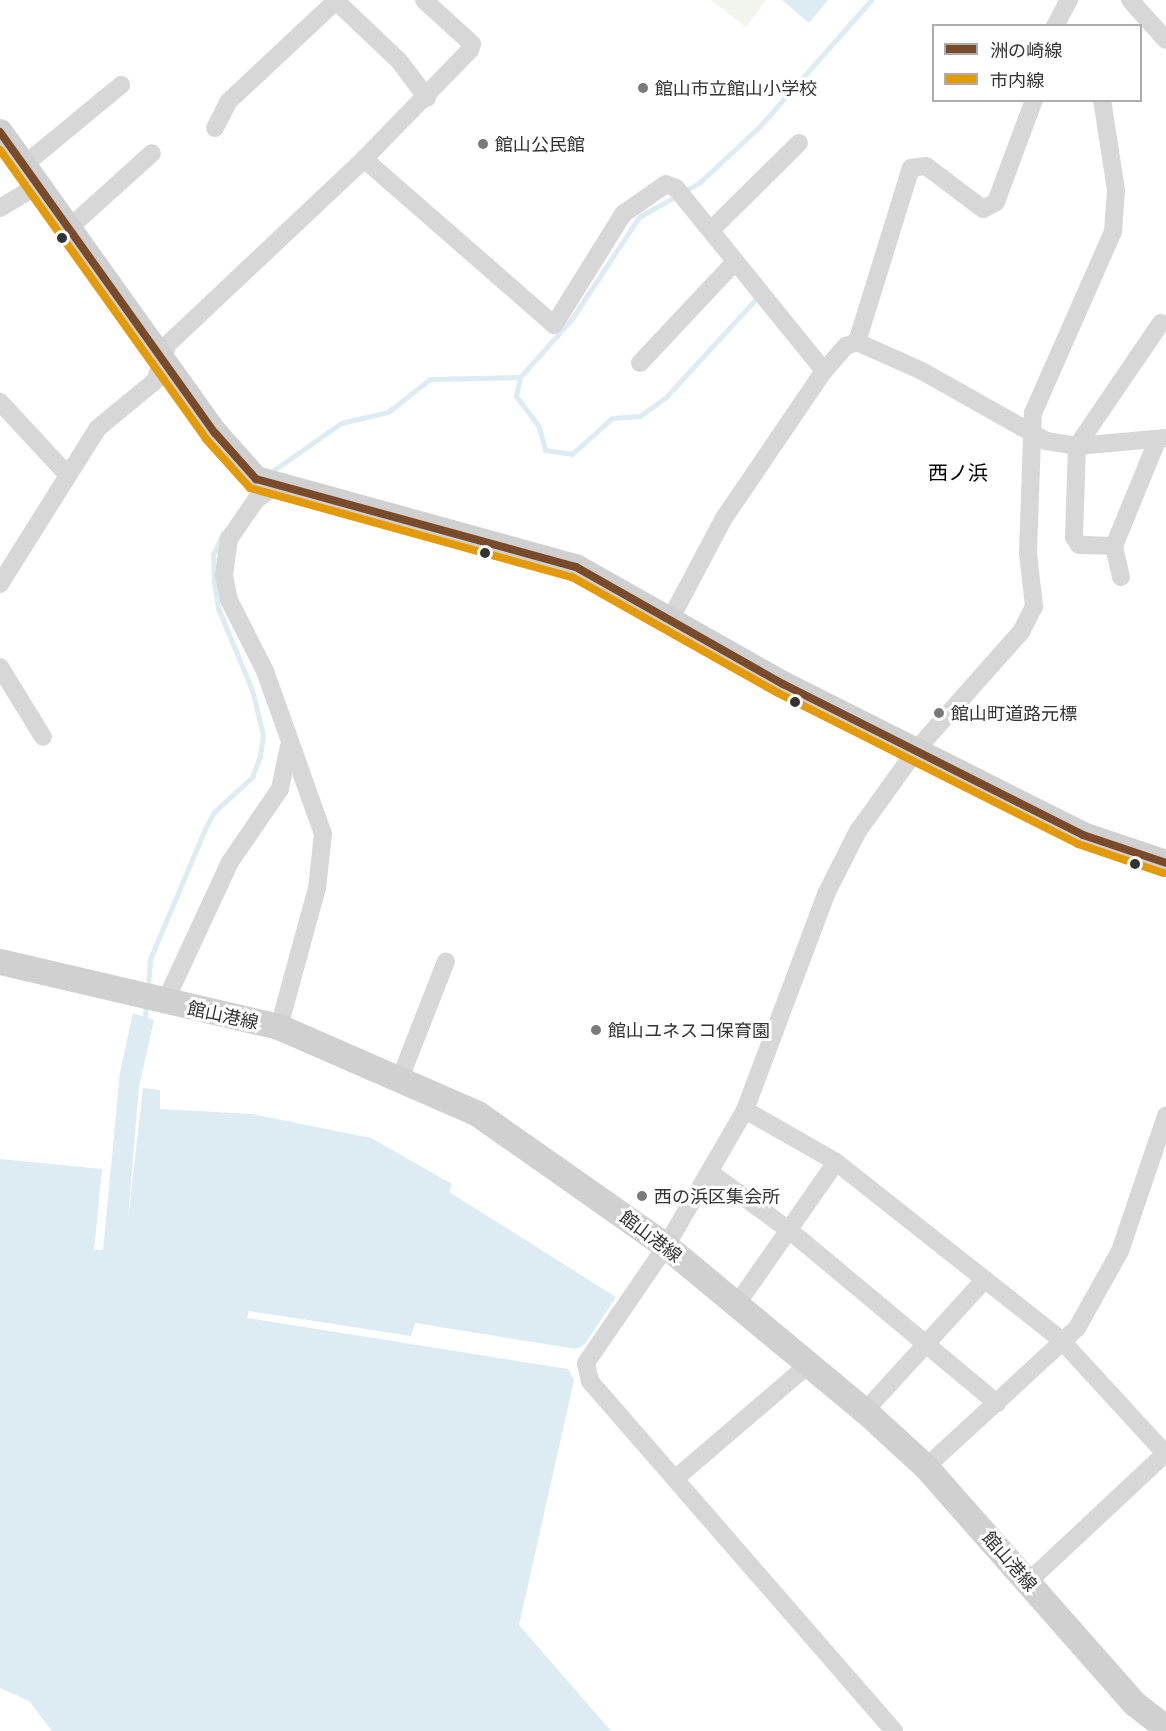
<!DOCTYPE html>
<html>
<head>
<meta charset="utf-8">
<style>
  body { margin:0 }
  #map { position:relative; width:1166px; height:1731px; overflow:hidden; background:#fff; font-family:Ubuntu,"Noto Sans JP",sans-serif }
  div>[style] { position:absolute }
  .green>* { inset:0; background:#f1f5ed }
  .water>* { inset:0; background:#ddebf3 }
  .stream>* { height:5px; margin:-2.5px; padding:0 2.5px; transform-origin:2.5px; border-radius:2.5px; background:#ddebf3 }
  .minor>* { height:18px; margin:-9px; padding:0 9px; transform-origin:9px; border-radius:9px; background:#d7d7d7 }
  .secondary>* { height:26px; margin:-13px; padding:0 13px; transform-origin:13px; border-radius:13px; background:#d0d0d0 }
  .bus-1>* { height:8px; margin:-4px; padding:0 4px; transform-origin:4px; border-radius:4px; background:#7a4b2a }
  .bus-2>* { height:8px; margin:-4px; padding:0 4px; transform-origin:4px; border-radius:4px; background:#e39a05 }
  .dots>* { width:16px; height:16px; translate:-50% -50%; box-sizing:border-box; border:3px solid #fff; border-radius:50% }
  span { translate:-50% -50%; white-space:nowrap; text-align:center; line-height:1.15; -webkit-text-stroke:6px #fff; paint-order:stroke }
  .poi-label { font-size:18px; color:#333 }
  .left { translate:0 -50%; text-align:left }
  .street-label { font-size:18px; color:#333 }
  .neighbourhood-label { font-size:20px; color:#000 }
  .legend { position:absolute; left:932px; top:24px; width:210px; height:78px; box-sizing:border-box; background:#fff; border:2px solid #adadad; margin:0; padding:8px 10px; list-style:none; font-size:18px; color:#333 }
  .legend li { display:flex; align-items:center; gap:12px; height:30px }
  .legend b { width:30px; border:2px solid #adadad }
</style>
</head>
<body>
<div id="map">
  <div class="green">
    <i style="clip-path:polygon(711px 0,766px 0,746px 27px)"></i>
  </div>
  <div class="water">
    <i style="clip-path:polygon(782px 0,828px 0,809px 23px)"></i>
    <i style="clip-path:polygon(133px 1013px,154px 1020px,139px 1087px,128px 1219px,143px 1088px,160px 1090px,160px 1109px,252px 1114px,371px 1138px,452px 1184px,449px 1192px,616px 1297px,585px 1344px,576px 1349px,415px 1323px,411px 1336px,249px 1311px,247px 1318px,568px 1369px,574px 1380px,519px 1625px,611px 1731px,52px 1731px,29px 1701px,0 1688px,0 1159px,102px 1169px,94px 1250px,103px 1250px,120px 1072px)"></i>
  </div>
  <div class="stream">
    <i style="left:520px;top:377px;width:19px;rotate:102deg"></i>
    <i style="left:516px;top:396px;width:39px;rotate:53deg"></i>
    <i style="left:539px;top:427px;width:24px;rotate:75deg"></i>
    <i style="left:545px;top:450px;width:27px;rotate:8deg"></i>
    <i style="left:572px;top:454px;width:54px;rotate:-42deg"></i>
    <i style="left:612px;top:418px;width:28px;rotate:-4deg"></i>
    <i style="left:640px;top:416px;width:32px;rotate:-36deg"></i>
    <i style="left:666px;top:397px;width:130px;rotate:-47.5deg"></i>
    <i style="left:267px;top:475px;width:90px;rotate:-35.1deg"></i>
    <i style="left:341px;top:423px;width:48px;rotate:-13.2deg"></i>
    <i style="left:388px;top:412px;width:53px;rotate:-38.2deg"></i>
    <i style="left:430px;top:379px;width:90px;rotate:-1.3deg"></i>
    <i style="left:520px;top:377px;width:76px;rotate:-48.2deg"></i>
    <i style="left:571px;top:320px;width:123px;rotate:-56.6deg"></i>
    <i style="left:639px;top:217px;width:69px;rotate:-29.5deg"></i>
    <i style="left:699px;top:183px;width:83px;rotate:-43.1deg"></i>
    <i style="left:760px;top:126px;width:168px;rotate:-48.6deg"></i>
    <i style="left:148px;top:988px;width:29px;rotate:-86deg"></i>
    <i style="left:150px;top:959px;width:141px;rotate:-67.1deg"></i>
    <i style="left:205px;top:829px;width:19px;rotate:-62deg"></i>
    <i style="left:214px;top:812px;width:52px;rotate:-42.6deg"></i>
    <i style="left:252px;top:777px;width:22px;rotate:-69deg"></i>
    <i style="left:260px;top:756px;width:21px;rotate:-82deg"></i>
    <i style="left:263px;top:735px;width:46px;rotate:-103.7deg"></i>
    <i style="left:252px;top:690px;width:89px;rotate:-112.5deg"></i>
    <i style="left:218px;top:608px;width:25px;rotate:-99deg"></i>
    <i style="left:214px;top:583px;width:28px;rotate:-92deg"></i>
    <i style="left:213px;top:555px;width:24px;rotate:-66deg"></i>
    <i style="left:145px;top:1017px;width:13px;rotate:-86deg"></i>
  </div>
  <div class="minor">
    <i style="left:335px;top:0;width:90px;rotate:43.6deg"></i>
    <i style="left:400px;top:62px;width:45px;rotate:53.1deg"></i>
    <i style="left:1130px;top:0;width:54px;rotate:48deg"></i>
    <i style="left:1055px;top:26px;width:30px;rotate:-62deg"></i>
    <i style="left:215px;top:128px;width:30px;rotate:-63deg"></i>
    <i style="left:229px;top:101px;width:146px;rotate:-43.1deg"></i>
    <i style="left:364px;top:159px;width:252px;rotate:41.1deg"></i>
    <i style="left:554px;top:325px;width:131px;rotate:-58.1deg"></i>
    <i style="left:623px;top:214px;width:52px;rotate:-34.9deg"></i>
    <i style="left:666px;top:184px;width:11px;rotate:22deg"></i>
    <i style="left:676px;top:188px;width:235px;rotate:51deg"></i>
    <i style="left:24px;top:165px;width:126px;rotate:-39.5deg"></i>
    <i style="left:0;top:208px;width:44px;rotate:-31.2deg"></i>
    <i style="left:713px;top:228px;width:121px;rotate:-44.7deg"></i>
    <i style="left:68px;top:229px;width:113px;rotate:-42.1deg"></i>
    <i style="left:857px;top:342px;width:182px;rotate:-72.8deg"></i>
    <i style="left:911px;top:168px;width:15px;rotate:-8deg"></i>
    <i style="left:926px;top:166px;width:71px;rotate:37deg"></i>
    <i style="left:983px;top:209px;width:15px;rotate:-28deg"></i>
    <i style="left:996px;top:202px;width:109px;rotate:-69.6deg"></i>
    <i style="left:640px;top:363px;width:139px;rotate:-46.8deg"></i>
    <i style="left:0;top:402px;width:98px;rotate:47.1deg"></i>
    <i style="left:275px;top:486px;width:24px;rotate:144deg"></i>
    <i style="left:256px;top:500px;width:47px;rotate:124.7deg"></i>
    <i style="left:229px;top:539px;width:36px;rotate:98deg"></i>
    <i style="left:224px;top:575px;width:25px;rotate:79deg"></i>
    <i style="left:229px;top:600px;width:80px;rotate:63.1deg"></i>
    <i style="left:265px;top:671px;width:173px;rotate:70.4deg"></i>
    <i style="left:323px;top:834px;width:54px;rotate:96.3deg"></i>
    <i style="left:317px;top:888px;width:144px;rotate:105.3deg"></i>
    <i style="left:1114px;top:546px;width:35px;rotate:-178deg"></i>
    <i style="left:1079px;top:545px;width:9px;rotate:-122deg"></i>
    <i style="left:1074px;top:537px;width:91px;rotate:-88.1deg"></i>
    <i style="left:1077px;top:446px;width:149px;rotate:-55.7deg"></i>
    <i style="left:1121px;top:577px;width:32px;rotate:-103deg"></i>
    <i style="left:1114px;top:546px;width:113px;rotate:-67.7deg"></i>
    <i style="left:0;top:584px;width:184px;rotate:-57.9deg"></i>
    <i style="left:98px;top:428px;width:74px;rotate:-39.5deg"></i>
    <i style="left:155px;top:381px;width:39px;rotate:-71deg"></i>
    <i style="left:168px;top:344px;width:270px;rotate:-43.3deg"></i>
    <i style="left:364px;top:159px;width:152px;rotate:-45.8deg"></i>
    <i style="left:470px;top:50px;width:6px;rotate:-72deg"></i>
    <i style="left:472px;top:44px;width:65px;rotate:-137.5deg"></i>
    <i style="left:671px;top:618px;width:113px;rotate:-62.1deg"></i>
    <i style="left:724px;top:518px;width:178px;rotate:-55.8deg"></i>
    <i style="left:824px;top:371px;width:33px;rotate:-49deg"></i>
    <i style="left:846px;top:346px;width:12px;rotate:-20deg"></i>
    <i style="left:857px;top:342px;width:71px;rotate:24deg"></i>
    <i style="left:922px;top:371px;width:142px;rotate:29.4deg"></i>
    <i style="left:1046px;top:441px;width:31px;rotate:9deg"></i>
    <i style="left:1077px;top:446px;width:89px;rotate:-5.1deg"></i>
    <i style="left:0;top:667px;width:82px;rotate:58.4deg"></i>
    <i style="left:165px;top:1002px;width:154px;rotate:-65.1deg"></i>
    <i style="left:230px;top:862px;width:88px;rotate:-55.6deg"></i>
    <i style="left:280px;top:789px;width:44px;rotate:-78.2deg"></i>
    <i style="left:401px;top:1076px;width:123px;rotate:-68.6deg"></i>
    <i style="left:745px;top:1110px;width:105px;rotate:29.7deg"></i>
    <i style="left:836px;top:1162px;width:287px;rotate:38.3deg"></i>
    <i style="left:1061px;top:1340px;width:155px;rotate:47.4deg"></i>
    <i style="left:711px;top:1173px;width:97px;rotate:36.2deg"></i>
    <i style="left:789px;top:1230px;width:271px;rotate:39.8deg"></i>
    <i style="left:737px;top:1304px;width:173px;rotate:-55.1deg"></i>
    <i style="left:865px;top:1411px;width:178px;rotate:-47.7deg"></i>
    <i style="left:926px;top:1467px;width:205px;rotate:-42.6deg"></i>
    <i style="left:1077px;top:1328px;width:88px;rotate:-60.8deg"></i>
    <i style="left:1120px;top:1251px;width:143px;rotate:-71.2deg"></i>
    <i style="left:676px;top:1478px;width:175px;rotate:-40.6deg"></i>
    <i style="left:1028px;top:1582px;width:189px;rotate:-43.1deg"></i>
    <i style="left:894px;top:1731px;width:464px;rotate:-131deg"></i>
    <i style="left:590px;top:1381px;width:18px;rotate:-103deg"></i>
    <i style="left:586px;top:1363px;width:142px;rotate:-55.6deg"></i>
    <i style="left:666px;top:1246px;width:157px;rotate:-59.8deg"></i>
    <i style="left:745px;top:1110px;width:231px;rotate:-69.4deg"></i>
    <i style="left:826px;top:894px;width:71px;rotate:-63.1deg"></i>
    <i style="left:858px;top:831px;width:101px;rotate:-54.3deg"></i>
    <i style="left:917px;top:749px;width:157px;rotate:-48.4deg"></i>
    <i style="left:1021px;top:632px;width:29px;rotate:-63deg"></i>
    <i style="left:1034px;top:606px;width:53px;rotate:-96.5deg"></i>
    <i style="left:1028px;top:553px;width:140px;rotate:-88deg"></i>
    <i style="left:1033px;top:413px;width:198px;rotate:-66.2deg"></i>
    <i style="left:1113px;top:232px;width:42px;rotate:-85.9deg"></i>
    <i style="left:1116px;top:190px;width:91px;rotate:-98.8deg"></i>
  </div>
  <div class="secondary">
    <i style="left:0;top:132px;width:370px;rotate:54.5deg"></i>
    <i style="left:215px;top:433px;width:62px;rotate:48.3deg"></i>
    <i style="left:256px;top:479px;width:332px;rotate:15.4deg"></i>
    <i style="left:576px;top:567px;width:238px;rotate:29.5deg"></i>
    <i style="left:783px;top:684px;width:336px;rotate:26.7deg"></i>
    <i style="left:1083px;top:835px;width:88px;rotate:18.6deg"></i>
    <i style="left:0;top:962px;width:286px;rotate:13.1deg"></i>
    <i style="left:279px;top:1027px;width:217px;rotate:23.6deg"></i>
    <i style="left:478px;top:1114px;width:230px;rotate:35.1deg"></i>
    <i style="left:666px;top:1246px;width:259px;rotate:39.7deg"></i>
    <i style="left:865px;top:1411px;width:83px;rotate:42.6deg"></i>
    <i style="left:926px;top:1467px;width:316px;rotate:48.6deg"></i>
    <i style="left:1135px;top:1704px;width:39px;rotate:38deg"></i>
  </div>
  <div class="bus-1">
    <i style="left:0;top:132px;width:370px;rotate:54.5deg"></i>
    <i style="left:215px;top:433px;width:62px;rotate:48.3deg"></i>
    <i style="left:256px;top:479px;width:332px;rotate:15.4deg"></i>
    <i style="left:576px;top:567px;width:238px;rotate:29.5deg"></i>
    <i style="left:783px;top:684px;width:336px;rotate:26.7deg"></i>
    <i style="left:1083px;top:835px;width:88px;rotate:18.6deg"></i>
  </div>
  <div class="bus-2">
    <i style="left:0;top:150px;width:355px;rotate:54.5deg"></i>
    <i style="left:206px;top:439px;width:66px;rotate:48.1deg"></i>
    <i style="left:250px;top:488px;width:334px;rotate:15.5deg"></i>
    <i style="left:572px;top:577px;width:236px;rotate:29.4deg"></i>
    <i style="left:778px;top:693px;width:336px;rotate:26.7deg"></i>
    <i style="left:1078px;top:844px;width:90px;rotate:18.8deg"></i>
  </div>
  <div class="dots">
    <i style="left:643px;top:88px;background:#7a7a7a"></i>
    <i style="left:483px;top:144px;background:#7a7a7a"></i>
    <i style="left:62px;top:238px;background:#333"></i>
    <i style="left:485px;top:553px;background:#333"></i>
    <i style="left:795px;top:702px;background:#333"></i>
    <i style="left:939px;top:713px;background:#7a7a7a"></i>
    <i style="left:1135px;top:864px;background:#333"></i>
    <i style="left:596px;top:1030px;background:#7a7a7a"></i>
    <i style="left:642px;top:1196px;background:#7a7a7a"></i>
  </div>
  <div class="poi-label">
    <span class="left" style="left:655px;top:88px">館山市立館山小学校</span>
    <span class="left" style="left:495px;top:144px">館山公民館</span>
    <span class="left" style="left:951px;top:713px">館山町道路元標</span>
    <span class="left" style="left:608px;top:1030px">館山ユネスコ保育園</span>
    <span class="left" style="left:654px;top:1196px">西の浜区集会所</span>
  </div>
  <div class="street-label">
    <span style="left:223px;top:1015px;rotate:12deg">館山港線</span>
    <span style="left:651px;top:1236px;rotate:37deg">館山港線</span>
    <span style="left:1010px;top:1561px;rotate:49deg">館山港線</span>
  </div>
  <div class="neighbourhood-label">
    <span style="left:958px;top:472px">西ノ浜</span>
  </div>
  <ul class="legend">
  <li><b style="height:8px;background:#7a4b2a"></b>洲の崎線</li>
  <li><b style="height:8px;background:#e39a05"></b>市内線</li>
  </ul>
</div>
</body>
</html>
